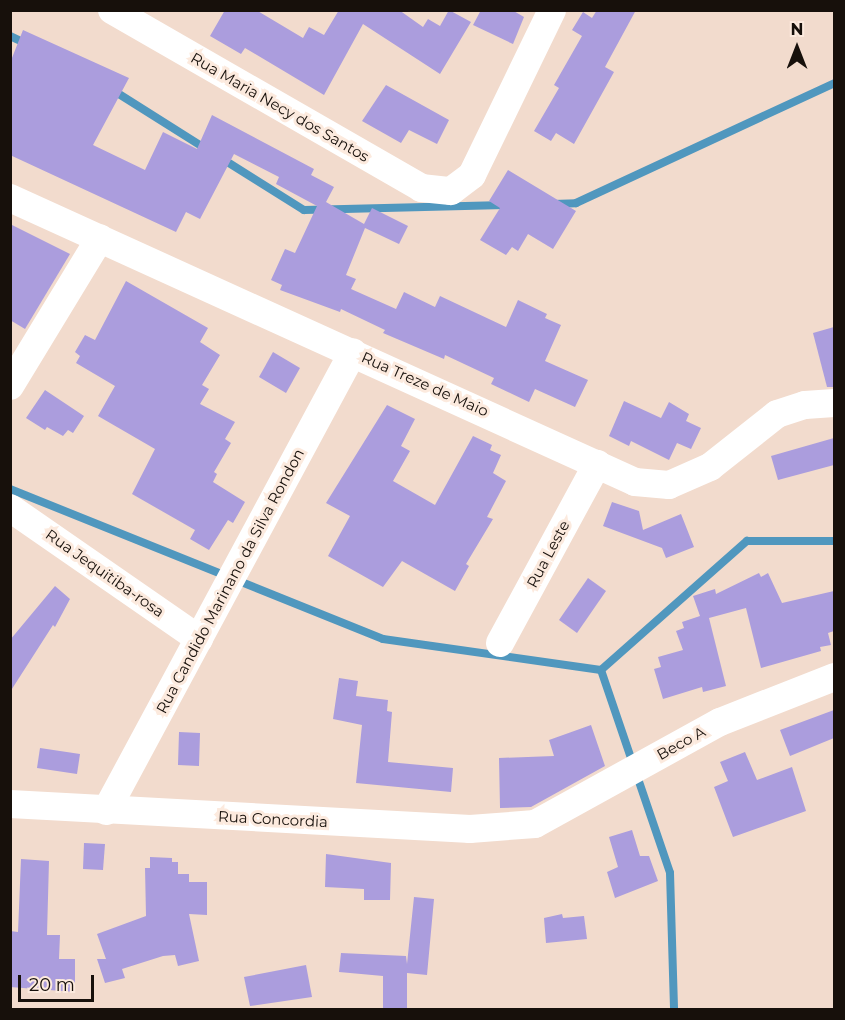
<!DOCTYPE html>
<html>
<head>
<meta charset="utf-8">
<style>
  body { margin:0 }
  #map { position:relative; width:845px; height:1020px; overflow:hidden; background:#f2dbcd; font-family:Montserrat,sans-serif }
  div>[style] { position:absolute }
  .stream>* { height:8px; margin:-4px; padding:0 4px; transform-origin:4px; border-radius:4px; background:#5097be }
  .building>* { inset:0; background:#ab9ddd }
  .minor>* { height:28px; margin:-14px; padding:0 14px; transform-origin:14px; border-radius:14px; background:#fff }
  span { translate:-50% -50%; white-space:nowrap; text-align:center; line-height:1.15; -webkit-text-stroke:6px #fceade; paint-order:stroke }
  .street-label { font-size:15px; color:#17100b }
  .frame { position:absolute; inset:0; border:12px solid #17100b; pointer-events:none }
  .north { position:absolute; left:767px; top:18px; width:60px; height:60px; -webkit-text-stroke:4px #fceade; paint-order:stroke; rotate:0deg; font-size:16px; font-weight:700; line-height:24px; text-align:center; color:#17100b }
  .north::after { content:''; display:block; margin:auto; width:21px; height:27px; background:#17100b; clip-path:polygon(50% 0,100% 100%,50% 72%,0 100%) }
  .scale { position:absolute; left:18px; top:975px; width:76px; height:27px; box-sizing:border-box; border:3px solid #17100b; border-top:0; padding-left:8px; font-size:18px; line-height:21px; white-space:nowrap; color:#17100b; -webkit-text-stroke:4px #fceade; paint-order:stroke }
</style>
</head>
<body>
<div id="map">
  <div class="stream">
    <i style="left:10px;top:36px;width:19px;rotate:25deg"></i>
    <i style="left:111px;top:89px;width:115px;rotate:32.2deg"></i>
    <i style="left:221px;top:158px;width:98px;rotate:32.1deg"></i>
    <i style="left:304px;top:210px;width:201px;rotate:-1.4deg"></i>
    <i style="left:553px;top:204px;width:23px;rotate:-2deg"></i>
    <i style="left:576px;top:203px;width:285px;rotate:-24.9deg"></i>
    <i style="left:10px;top:489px;width:402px;rotate:21.9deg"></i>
    <i style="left:383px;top:639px;width:220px;rotate:8.1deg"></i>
    <i style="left:601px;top:670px;width:195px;rotate:-41.5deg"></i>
    <i style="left:747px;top:541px;width:87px"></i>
    <i style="left:601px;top:670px;width:214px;rotate:71.2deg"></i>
    <i style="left:670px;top:873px;width:137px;rotate:88.3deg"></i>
  </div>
  <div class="building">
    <i style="clip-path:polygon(225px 10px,256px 10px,303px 38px,309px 27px,324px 35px,339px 10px,399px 10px,423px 27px,428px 19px,440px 26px,449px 10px,471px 22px,440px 74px,363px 24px,324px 95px,245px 48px,241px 54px,210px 36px)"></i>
    <i style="clip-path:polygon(481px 10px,512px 10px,524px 17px,513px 44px,473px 25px)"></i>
    <i style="clip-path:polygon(597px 10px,636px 10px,605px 67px,614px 72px,574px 144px,556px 133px,551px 141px,534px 131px,559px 88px,554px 85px,582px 36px,572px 30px,583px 12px,592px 18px)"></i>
    <i style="clip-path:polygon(23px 30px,129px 78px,93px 145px,145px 170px,163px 132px,197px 149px,212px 115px,314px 169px,311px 175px,334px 187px,326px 202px,364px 224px,372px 208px,408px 226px,399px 244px,365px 228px,346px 275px,356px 279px,351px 289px,396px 309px,404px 292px,435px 307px,440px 296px,506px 327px,518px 300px,547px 314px,545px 318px,561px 325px,545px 361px,588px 380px,575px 407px,535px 389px,529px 402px,491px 384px,494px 378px,445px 355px,444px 359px,383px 333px,385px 330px,341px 309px,340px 312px,280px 290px,282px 285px,271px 280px,285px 249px,295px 253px,317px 206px,276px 184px,279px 177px,234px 154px,200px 219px,186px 212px,176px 232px,10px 155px,10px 63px)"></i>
    <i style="clip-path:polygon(386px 85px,449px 120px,437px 144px,409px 130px,401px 143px,362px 121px)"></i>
    <i style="clip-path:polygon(508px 170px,576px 211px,553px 249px,528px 234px,518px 251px,512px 247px,506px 255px,480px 240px,500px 208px,489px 201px)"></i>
    <i style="clip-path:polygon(10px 224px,70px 254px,25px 329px,10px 320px)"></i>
    <i style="clip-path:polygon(126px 281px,208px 328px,200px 342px,220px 355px,202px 385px,209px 389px,200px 404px,235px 422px,225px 439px,231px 443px,214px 472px,217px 474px,213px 482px,245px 502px,233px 523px,228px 520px,209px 550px,190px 539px,195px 530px,132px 494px,155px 449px,98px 416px,115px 386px,76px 363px,80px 356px,75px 352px,85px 335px,95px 340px)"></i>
    <i style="clip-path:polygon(834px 327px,834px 387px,827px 387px,813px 333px)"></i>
    <i style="clip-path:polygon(273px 352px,300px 368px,286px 393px,259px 377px)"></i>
    <i style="clip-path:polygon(45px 390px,84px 416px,73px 433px,68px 430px,63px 436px,47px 427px,45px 430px,26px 418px)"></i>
    <i style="clip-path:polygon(624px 401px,661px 418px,669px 402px,689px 414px,686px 421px,701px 428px,691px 449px,677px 443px,669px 460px,631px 441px,629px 446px,609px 436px)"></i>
    <i style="clip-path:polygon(387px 405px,415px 419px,401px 446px,410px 451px,393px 481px,435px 505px,473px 436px,492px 445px,490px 450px,501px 455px,493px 473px,506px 481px,487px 517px,493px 519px,466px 564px,469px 566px,455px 591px,402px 561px,383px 587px,328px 556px,350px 516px,326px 503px)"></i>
    <i style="clip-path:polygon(834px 438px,834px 465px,778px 480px,771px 456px)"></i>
    <i style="clip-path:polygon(612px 502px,639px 511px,643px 530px,681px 514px,694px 547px,666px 558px,662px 548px,603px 526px)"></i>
    <i style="clip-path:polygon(759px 573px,761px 577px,768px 573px,782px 603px,834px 591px,834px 631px,828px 633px,831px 645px,820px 647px,821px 651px,761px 668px,746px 608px,709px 618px,726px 686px,703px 692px,702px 687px,663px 699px,654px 669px,661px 667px,658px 657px,683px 650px,676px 631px,684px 628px,682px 622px,700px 616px,693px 596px,715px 589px,716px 594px)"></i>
    <i style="clip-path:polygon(588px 578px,606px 591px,577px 633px,559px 620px)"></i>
    <i style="clip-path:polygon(55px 586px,70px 599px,55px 627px,53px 625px,10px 692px,10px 640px)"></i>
    <i style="clip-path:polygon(339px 678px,358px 681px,356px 696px,388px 700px,387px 711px,392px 712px,388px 762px,453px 768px,451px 792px,356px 783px,362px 725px,333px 719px)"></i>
    <i style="clip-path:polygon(834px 710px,834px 738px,790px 756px,780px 730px)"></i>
    <i style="clip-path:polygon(591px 725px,605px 766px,531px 807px,500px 808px,499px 758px,554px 756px,549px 740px)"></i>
    <i style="clip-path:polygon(179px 732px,200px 733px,199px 766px,178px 765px)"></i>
    <i style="clip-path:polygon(40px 748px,80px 754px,77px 774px,37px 768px)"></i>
    <i style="clip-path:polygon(745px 752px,757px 780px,792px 767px,806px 811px,733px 837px,714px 787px,728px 781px,720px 762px)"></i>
    <i style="clip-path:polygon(632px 830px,640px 856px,649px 856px,658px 881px,615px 898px,607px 872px,618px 867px,609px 837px)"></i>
    <i style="clip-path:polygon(84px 843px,105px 844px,103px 870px,83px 869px)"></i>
    <i style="clip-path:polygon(326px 854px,391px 863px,390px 900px,364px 900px,364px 889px,325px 887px)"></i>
    <i style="clip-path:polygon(150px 857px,172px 858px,172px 862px,178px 862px,178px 874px,189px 874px,189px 882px,207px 882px,207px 915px,189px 914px,199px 961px,178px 966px,175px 955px,163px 956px,122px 969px,125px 978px,105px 983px,97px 959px,106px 959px,97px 934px,146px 916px,145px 868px,150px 868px)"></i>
    <i style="clip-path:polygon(21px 859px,49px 861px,47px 935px,60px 935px,59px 959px,75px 959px,75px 992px,10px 987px,10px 931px,18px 932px)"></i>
    <i style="clip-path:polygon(414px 897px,434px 899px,427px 975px,407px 973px,407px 1010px,383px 1010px,383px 976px,339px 972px,341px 953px,406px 956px,407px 964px)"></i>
    <i style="clip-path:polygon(562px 914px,563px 918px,584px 916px,587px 939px,546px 943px,544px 918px)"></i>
    <i style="clip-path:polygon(306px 965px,312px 997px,250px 1006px,244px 977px)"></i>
  </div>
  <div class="minor">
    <i style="left:112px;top:10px;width:357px;rotate:29.9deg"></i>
    <i style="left:421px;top:188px;width:30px;rotate:6deg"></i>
    <i style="left:451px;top:191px;width:26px;rotate:-37deg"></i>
    <i style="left:472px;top:175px;width:183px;rotate:-64.1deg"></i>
    <i style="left:10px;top:198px;width:686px;rotate:24.44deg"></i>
    <i style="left:635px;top:482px;width:34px;rotate:5deg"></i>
    <i style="left:669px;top:485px;width:45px;rotate:-23.7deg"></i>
    <i style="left:710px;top:467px;width:85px;rotate:-38.3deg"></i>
    <i style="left:777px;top:414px;width:29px;rotate:-18deg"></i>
    <i style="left:805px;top:405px;width:29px;rotate:-4deg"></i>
    <i style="left:10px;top:386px;width:173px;rotate:-58.7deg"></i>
    <i style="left:10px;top:508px;width:230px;rotate:34.7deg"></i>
    <i style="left:500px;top:643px;width:204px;rotate:-61.5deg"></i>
    <i style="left:10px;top:804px;width:461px;rotate:3.1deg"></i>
    <i style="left:470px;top:829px;width:65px;rotate:-4.4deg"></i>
    <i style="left:535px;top:824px;width:211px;rotate:-28.9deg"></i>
    <i style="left:720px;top:722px;width:123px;rotate:-21.5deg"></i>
    <i style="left:106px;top:811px;width:521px;rotate:-61.71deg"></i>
  </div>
  <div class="street-label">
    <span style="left:280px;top:107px;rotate:30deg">Rua Maria Necy dos Santos</span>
    <span style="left:425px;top:384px;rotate:24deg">Rua Treze de Maio</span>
    <span style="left:548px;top:554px;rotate:-62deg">Rua Leste</span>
    <span style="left:105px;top:573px;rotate:35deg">Rua Jequitiba-rosa</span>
    <span style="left:230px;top:581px;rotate:-62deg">Rua Candido Marinano da Silva Rondon</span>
    <span style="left:681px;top:743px;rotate:-29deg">Beco A</span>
    <span style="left:273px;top:819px;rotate:3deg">Rua Concordia</span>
  </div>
  <div class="frame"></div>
  <div class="north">N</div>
  <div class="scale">20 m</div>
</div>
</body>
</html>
